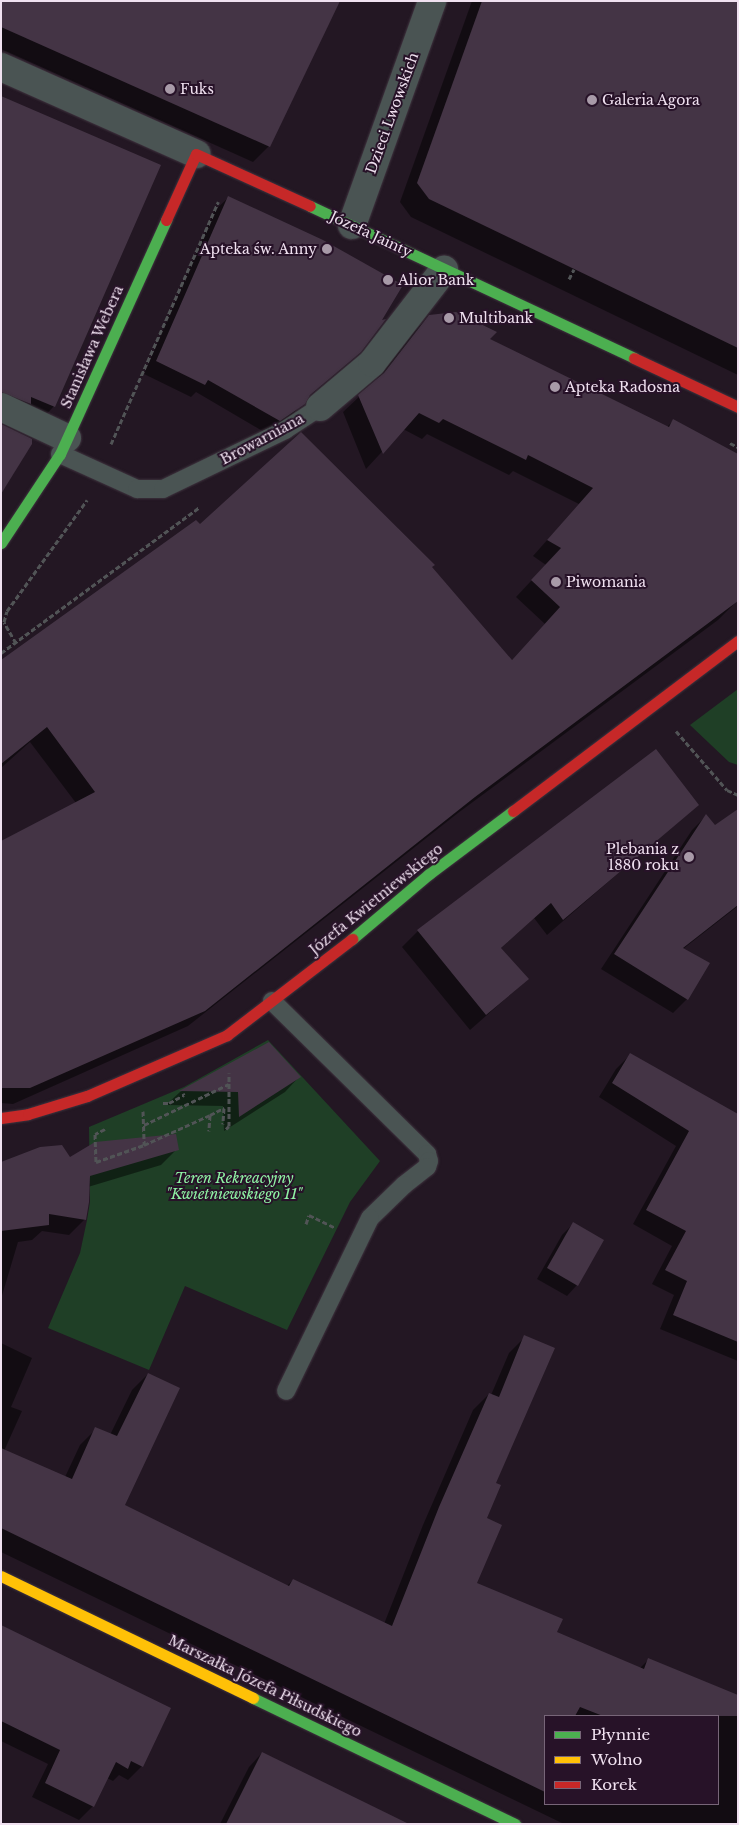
<!DOCTYPE html>
<html>
<head>
<meta charset="utf-8">
<style>
  body { margin:0 }
  #map { position:relative; width:739px; height:1825px; overflow:hidden; background:#231723; font-family:"Libre Baskerville",serif }
  div>[style] { position:absolute }
  .green>* { inset:0; background:#1f3f26 }
  .shadow>* { inset:0; background:#0007 }
  .building>* { inset:0; background:#443445 }
  .path>* { height:3px; margin-top:-1.5px; transform-origin:0; background:repeating-linear-gradient(90deg,#515456 0 5px,transparent 0 7.5px) }
  .roads { filter:drop-shadow(0 0 1px #3f343f) drop-shadow(0 0 1px #3f343f) }
  .lane>* { height:18px; margin:-9px; padding:0 9px; transform-origin:9px; border-radius:9px; background:#4a5453 }
  .street>* { height:28px; margin:-14px; padding:0 14px; transform-origin:14px; border-radius:14px; background:#4a5453 }
  .fast>* { height:11px; margin:-5.5px; padding:0 5.5px; transform-origin:5.5px; border-radius:5.5px; background:#4caf50 }
  .slow>* { height:11px; margin:-5.5px; padding:0 5.5px; transform-origin:5.5px; border-radius:5.5px; background:#ffc107 }
  .jam>* { height:11px; margin:-5.5px; padding:0 5.5px; transform-origin:5.5px; border-radius:5.5px; background:#c62828 }
  .dots>* { width:14px; height:14px; translate:-50% -50%; box-sizing:border-box; border:2px solid #271228; border-radius:50% }
  span { translate:-50% -50%; white-space:nowrap; text-align:center; line-height:1.15; -webkit-text-stroke:4px #271228; paint-order:stroke }
  .poi-label { font-size:14px; color:#f0e1f0 }
  .left { translate:0 -50%; text-align:left }
  .right { translate:-100% -50%; text-align:right }
  .street-label { font-size:14px; color:#f0e1f0 }
  .park-label { font-size:14px; color:#8ff3a4; font-style:italic }
  .frame { position:absolute; inset:0; border:2px solid #f0e1f0; pointer-events:none }
  .legend { position:absolute; left:544px; top:1715px; width:175px; height:90px; box-sizing:border-box; background:#271228; border:1px solid #776578; margin:0; padding:6px 9px; list-style:none; font-size:15px; color:#f0e1f0 }
  .legend li { display:flex; align-items:center; gap:10px; height:25px }
  .legend b { width:25px; border:1px solid #776578 }
</style>
</head>
<body>
<div id="map">
  <div class="green">
    <i style="clip-path:polygon(738px 689px,738px 765px,729px 762px,690px 725px)"></i>
    <i style="clip-path:polygon(268px 1040px,380px 1161px,350px 1202px,287px 1330px,185px 1286px,149px 1370px,48px 1328px,80px 1253px,87px 1220px,90px 1202px,89px 1127px,184px 1087px)"></i>
  </div>
  <div class="shadow">
    <i style="clip-path:polygon(1px 1px,339px 1px,269px 146px,253px 162px,1px 49px)"></i>
    <i style="clip-path:polygon(472px 1px,738px 1px,738px 375px,411px 217px,400px 202px)"></i>
    <i style="clip-path:polygon(1px 98px,54px 406px,42px 419px,1px 409px)"></i>
    <i style="clip-path:polygon(228px 198px,360px 351px,307px 398px,291px 416px,266px 433px,196px 392px,191px 397px,144px 374px,215px 210px)"></i>
    <i style="clip-path:polygon(429px 316px,488px 340px,667px 427px,673px 421px,738px 600px,718px 620px,458px 813px,188px 1026px,13px 1104px,1px 1103px,1px 843px,76px 803px,30px 742px,1px 768px,1px 662px,199px 526px,431px 567px,511px 661px,545px 624px,516px 597px,546px 565px,533px 556px,579px 504px,513px 471px,509px 475px,427px 434px,422px 439px,403px 429px,366px 469px,343px 412px,374px 383px,413px 333px)"></i>
    <i style="clip-path:polygon(697px 805px,547px 935px,534px 918px,500px 949px,528px 979px,470px 1030px,402px 947px,418px 931px)"></i>
    <i style="clip-path:polygon(706px 816px,715px 827px,738px 825px,738px 906px,683px 949px,687px 999px,673px 1013px,601px 969px,692px 830px)"></i>
    <i style="clip-path:polygon(269px 1044px,299px 1077px,285px 1092px,224px 1131px,223px 1106px,166px 1105px,180px 1092px)"></i>
    <i style="clip-path:polygon(630px 1055px,738px 1115px,738px 1361px,660px 1329px,674px 1295px,652px 1284px,672px 1246px,633px 1224px,676px 1146px,599px 1097px,616px 1069px)"></i>
    <i style="clip-path:polygon(177px 1149px,161px 1165px,88px 1187px,85px 1219px,69px 1235px,42px 1231px,32px 1240px,18px 1242px,1px 1299px,1px 1164px)"></i>
    <i style="clip-path:polygon(573px 1224px,577px 1285px,567px 1296px,537px 1279px,562px 1235px)"></i>
    <i style="clip-path:polygon(evenodd,525px 1337px,485px 1519px,475px 1584px,555px 1633px,639px 1669px,649px 1659px,738px 1697px,738px 1824px,564px 1824px,1px 1552px,1px 1343px,32px 1358px,11px 1407px,22px 1411px,4px 1451px,65px 1477px,80px 1445px,96px 1429px,110px 1435px,132px 1390px,148px 1374px,123px 1506px,287px 1586px,293px 1580px,384px 1624px,423px 1525px,473px 1410px,489px 1394px,491px 1395px,509px 1353px,525px 1337px,545px 1716px,718px 1716px,718px 1804px,545px 1804px,545px 1716px)"></i>
    <i style="clip-path:polygon(1px 1625px,142px 1766px,128px 1780px,119px 1775px,113px 1781px,107px 1778px,93px 1806px,79px 1820px,32px 1797px,48px 1764px,1px 1741px)"></i>
    <i style="clip-path:polygon(262px 1753px,405px 1824px,220px 1824px,249px 1767px)"></i>
  </div>
  <div class="building">
    <i style="clip-path:polygon(3px 1px,340px 1px,270px 147px,1px 27px,1px 2px)"></i>
    <i style="clip-path:polygon(482px 1px,738px 1px,738px 348px,429px 199px,417px 183px)"></i>
    <i style="clip-path:polygon(1px 96px,161px 165px,55px 407px,31px 397px,31px 404px,1px 392px)"></i>
    <i style="clip-path:polygon(228px 196px,323px 240px,403px 285px,382px 320px,386px 319px,361px 352px,310px 395px,305px 404px,280px 421px,208px 380px,205px 385px,156px 361px)"></i>
    <i style="clip-path:polygon(456px 312px,497px 332px,490px 339px,669px 427px,673px 419px,738px 454px,738px 601px,475px 797px,205px 1011px,30px 1088px,1px 1088px,1px 841px,95px 792px,47px 727px,1px 764px,1px 660px,196px 520px,200px 524px,301px 432px,435px 565px,432px 567px,512px 660px,560px 607px,531px 580px,561px 548px,547px 540px,593px 488px,528px 455px,526px 460px,443px 419px,439px 423px,419px 413px,383px 454px,358px 395px,384px 373px,429px 315px)"></i>
    <i style="clip-path:polygon(1px 424px,32px 439px,32px 444px,1px 494px)"></i>
    <i style="clip-path:polygon(656px 749px,699px 805px,563px 920px,551px 903px,501px 948px,529px 979px,486px 1015px,417px 930px)"></i>
    <i style="clip-path:polygon(738px 809px,738px 905px,683px 948px,710px 963px,688px 1000px,614px 954px,706px 814px,715px 825px)"></i>
    <i style="clip-path:polygon(269px 1042px,301px 1077px,239px 1117px,238px 1092px,179px 1091px)"></i>
    <i style="clip-path:polygon(630px 1053px,738px 1114px,738px 1342px,673px 1315px,687px 1281px,665px 1270px,686px 1231px,646px 1210px,689px 1131px,612px 1083px)"></i>
    <i style="clip-path:polygon(176px 1134px,179px 1150px,90px 1176px,89px 1202px,86px 1220px,49px 1214px,49px 1225px,1px 1231px,1px 1162px,40px 1147px,62px 1145px,70px 1157px,95px 1142px)"></i>
    <i style="clip-path:polygon(573px 1222px,604px 1240px,578px 1286px,547px 1268px)"></i>
    <i style="clip-path:polygon(524px 1335px,555px 1348px,496px 1483px,501px 1485px,487px 1518px,502px 1525px,477px 1583px,563px 1619px,557px 1632px,585px 1644px,644px 1669px,648px 1658px,738px 1695px,738px 1716px,603px 1716px,580px 1707px,575px 1716px,545px 1716px,545px 1792px,1px 1528px,1px 1448px,72px 1479px,95px 1427px,117px 1436px,148px 1373px,180px 1388px,125px 1505px,289px 1586px,293px 1579px,392px 1626px,439px 1507px,489px 1393px,499px 1397px)"></i>
    <i style="clip-path:polygon(1px 1625px,171px 1708px,143px 1767px,131px 1761px,128px 1769px,116px 1762px,94px 1807px,45px 1783px,60px 1750px,1px 1721px)"></i>
    <i style="clip-path:polygon(262px 1752px,409px 1824px,226px 1824px)"></i>
  </div>
  <div class="path">
    <i style="left:569px;top:279px;width:11px;rotate:-63deg"></i>
    <i style="left:730px;top:443px;width:9px;rotate:27deg"></i>
    <i style="left:111px;top:444px;width:265px;rotate:-66.1deg"></i>
    <i style="left:16px;top:643px;width:24px;rotate:-120deg"></i>
    <i style="left:4px;top:622px;width:11px;rotate:-75deg"></i>
    <i style="left:7px;top:611px;width:137px;rotate:-54.2deg"></i>
    <i style="left:1px;top:653px;width:247px;rotate:-36.3deg"></i>
    <i style="left:676px;top:731px;width:78px;rotate:49.2deg"></i>
    <i style="left:727px;top:790px;width:12px;rotate:24deg"></i>
    <i style="left:163px;top:1103px;width:6px"></i>
    <i style="left:169px;top:1103px;width:17px;rotate:-28deg"></i>
    <i style="left:184px;top:1095px;width:2px;rotate:-117deg"></i>
    <i style="left:143px;top:1111px;width:34px;rotate:88deg"></i>
    <i style="left:210px;top:1115px;width:16px;rotate:-27deg"></i>
    <i style="left:224px;top:1108px;width:16px;rotate:94deg"></i>
    <i style="left:144px;top:1125px;width:94px;rotate:-25.8deg"></i>
    <i style="left:105px;top:1129px;width:11px;rotate:153deg"></i>
    <i style="left:95px;top:1134px;width:28px;rotate:88deg"></i>
    <i style="left:96px;top:1162px;width:51px;rotate:-19.5deg"></i>
    <i style="left:144px;top:1145px;width:72px;rotate:-24.4deg"></i>
    <i style="left:210px;top:1115px;width:16px;rotate:94deg"></i>
    <i style="left:226px;top:1129px;width:4px;rotate:-45deg"></i>
    <i style="left:229px;top:1126px;width:53px;rotate:-90deg"></i>
    <i style="left:306px;top:1224px;width:9px;rotate:-72deg"></i>
    <i style="left:309px;top:1215px;width:28px;rotate:26deg"></i>
  </div>
  <div class="roads">
    <div class="lane">
      <i style="left:60px;top:454px;width:85px;rotate:24.4deg"></i>
      <i style="left:137px;top:489px;width:26px"></i>
      <i style="left:163px;top:489px;width:136px;rotate:-25.8deg"></i>
      <i style="left:285px;top:430px;width:42px;rotate:-33.3deg"></i>
      <i style="left:272px;top:1001px;width:218px;rotate:44.6deg"></i>
      <i style="left:427px;top:1154px;width:7px;rotate:74deg"></i>
      <i style="left:429px;top:1161px;width:6px;rotate:108deg"></i>
      <i style="left:427px;top:1167px;width:29px;rotate:142deg"></i>
      <i style="left:404px;top:1185px;width:47px;rotate:135.9deg"></i>
      <i style="left:370px;top:1218px;width:192px;rotate:115.9deg"></i>
    </div>
    <div class="street">
      <i style="left:1px;top:67px;width:214px;rotate:24deg"></i>
      <i style="left:352px;top:225px;width:238px;rotate:-70.3deg"></i>
      <i style="left:1px;top:407px;width:73px;rotate:25.2deg"></i>
      <i style="left:320px;top:407px;width:68px;rotate:-40.2deg"></i>
      <i style="left:372px;top:363px;width:118px;rotate:-52.3deg"></i>
    </div>
    <div class="fast">
      <i style="left:310px;top:206px;width:358px;rotate:25.1deg"></i>
      <i style="left:1px;top:543px;width:107px;rotate:-56.5deg"></i>
      <i style="left:60px;top:454px;width:257px;rotate:-65.6deg"></i>
      <i style="left:352px;top:939px;width:101px;rotate:-40.2deg"></i>
      <i style="left:429px;top:874px;width:105px;rotate:-36.9deg"></i>
      <i style="left:253px;top:1698px;width:291px;rotate:25.7deg"></i>
    </div>
    <div class="slow">
      <i style="left:1px;top:1576px;width:280px;rotate:25.8deg"></i>
    </div>
    <div class="jam">
      <i style="left:166px;top:220px;width:72px;rotate:-65.6deg"></i>
      <i style="left:196px;top:154px;width:125px;rotate:24.5deg"></i>
      <i style="left:634px;top:358px;width:115px;rotate:25.2deg"></i>
      <i style="left:513px;top:811px;width:282px;rotate:-37.1deg"></i>
      <i style="left:1px;top:1118px;width:27px;rotate:-8deg"></i>
      <i style="left:28px;top:1114px;width:62px;rotate:-17deg"></i>
      <i style="left:87px;top:1096px;width:153px;rotate:-23.5deg"></i>
      <i style="left:227px;top:1035px;width:158px;rotate:-37.5deg"></i>
    </div>
  </div>
  <div class="dots">
    <i style="left:170px;top:89px;background:#a89aa8"></i>
    <i style="left:592px;top:100px;background:#a89aa8"></i>
    <i style="left:327px;top:249px;background:#a89aa8"></i>
    <i style="left:388px;top:280px;background:#a89aa8"></i>
    <i style="left:449px;top:318px;background:#a89aa8"></i>
    <i style="left:555px;top:387px;background:#a89aa8"></i>
    <i style="left:556px;top:582px;background:#a89aa8"></i>
    <i style="left:689px;top:857px;background:#a89aa8"></i>
  </div>
  <div class="poi-label">
    <span class="left" style="left:180px;top:89px">Fuks</span>
    <span class="left" style="left:602px;top:100px">Galeria Agora</span>
    <span class="right" style="left:317px;top:249px">Apteka św. Anny</span>
    <span class="left" style="left:398px;top:280px">Alior Bank</span>
    <span class="left" style="left:459px;top:318px">Multibank</span>
    <span class="left" style="left:565px;top:387px">Apteka Radosna</span>
    <span class="left" style="left:566px;top:582px">Piwomania</span>
    <span class="right" style="left:679px;top:857px">Plebania z<br>1880 roku</span>
  </div>
  <div class="street-label">
    <span style="left:392px;top:113px;rotate:-70deg">Dzieci Lwowskich</span>
    <span style="left:371px;top:234px;rotate:25deg">Józefa Jainty</span>
    <span style="left:92px;top:347px;rotate:-66deg">Stanisława Webera</span>
    <span style="left:262px;top:439px;rotate:-28deg">Browarniana</span>
    <span style="left:376px;top:899px;rotate:-39deg">Józefa Kwietniewskiego</span>
    <span style="left:265px;top:1686px;rotate:26deg">Marszałka Józefa Piłsudskiego</span>
  </div>
  <div class="park-label">
    <span style="left:234px;top:1186px">Teren Rekreacyjny<br>"Kwietniewskiego 11"</span>
  </div>
  <div class="frame"></div>
  <ul class="legend">
  <li><b style="height:6px;background:#4caf50"></b>Płynnie</li>
  <li><b style="height:6px;background:#ffc107"></b>Wolno</li>
  <li><b style="height:6px;background:#c62828"></b>Korek</li>
  </ul>
</div>
</body>
</html>
